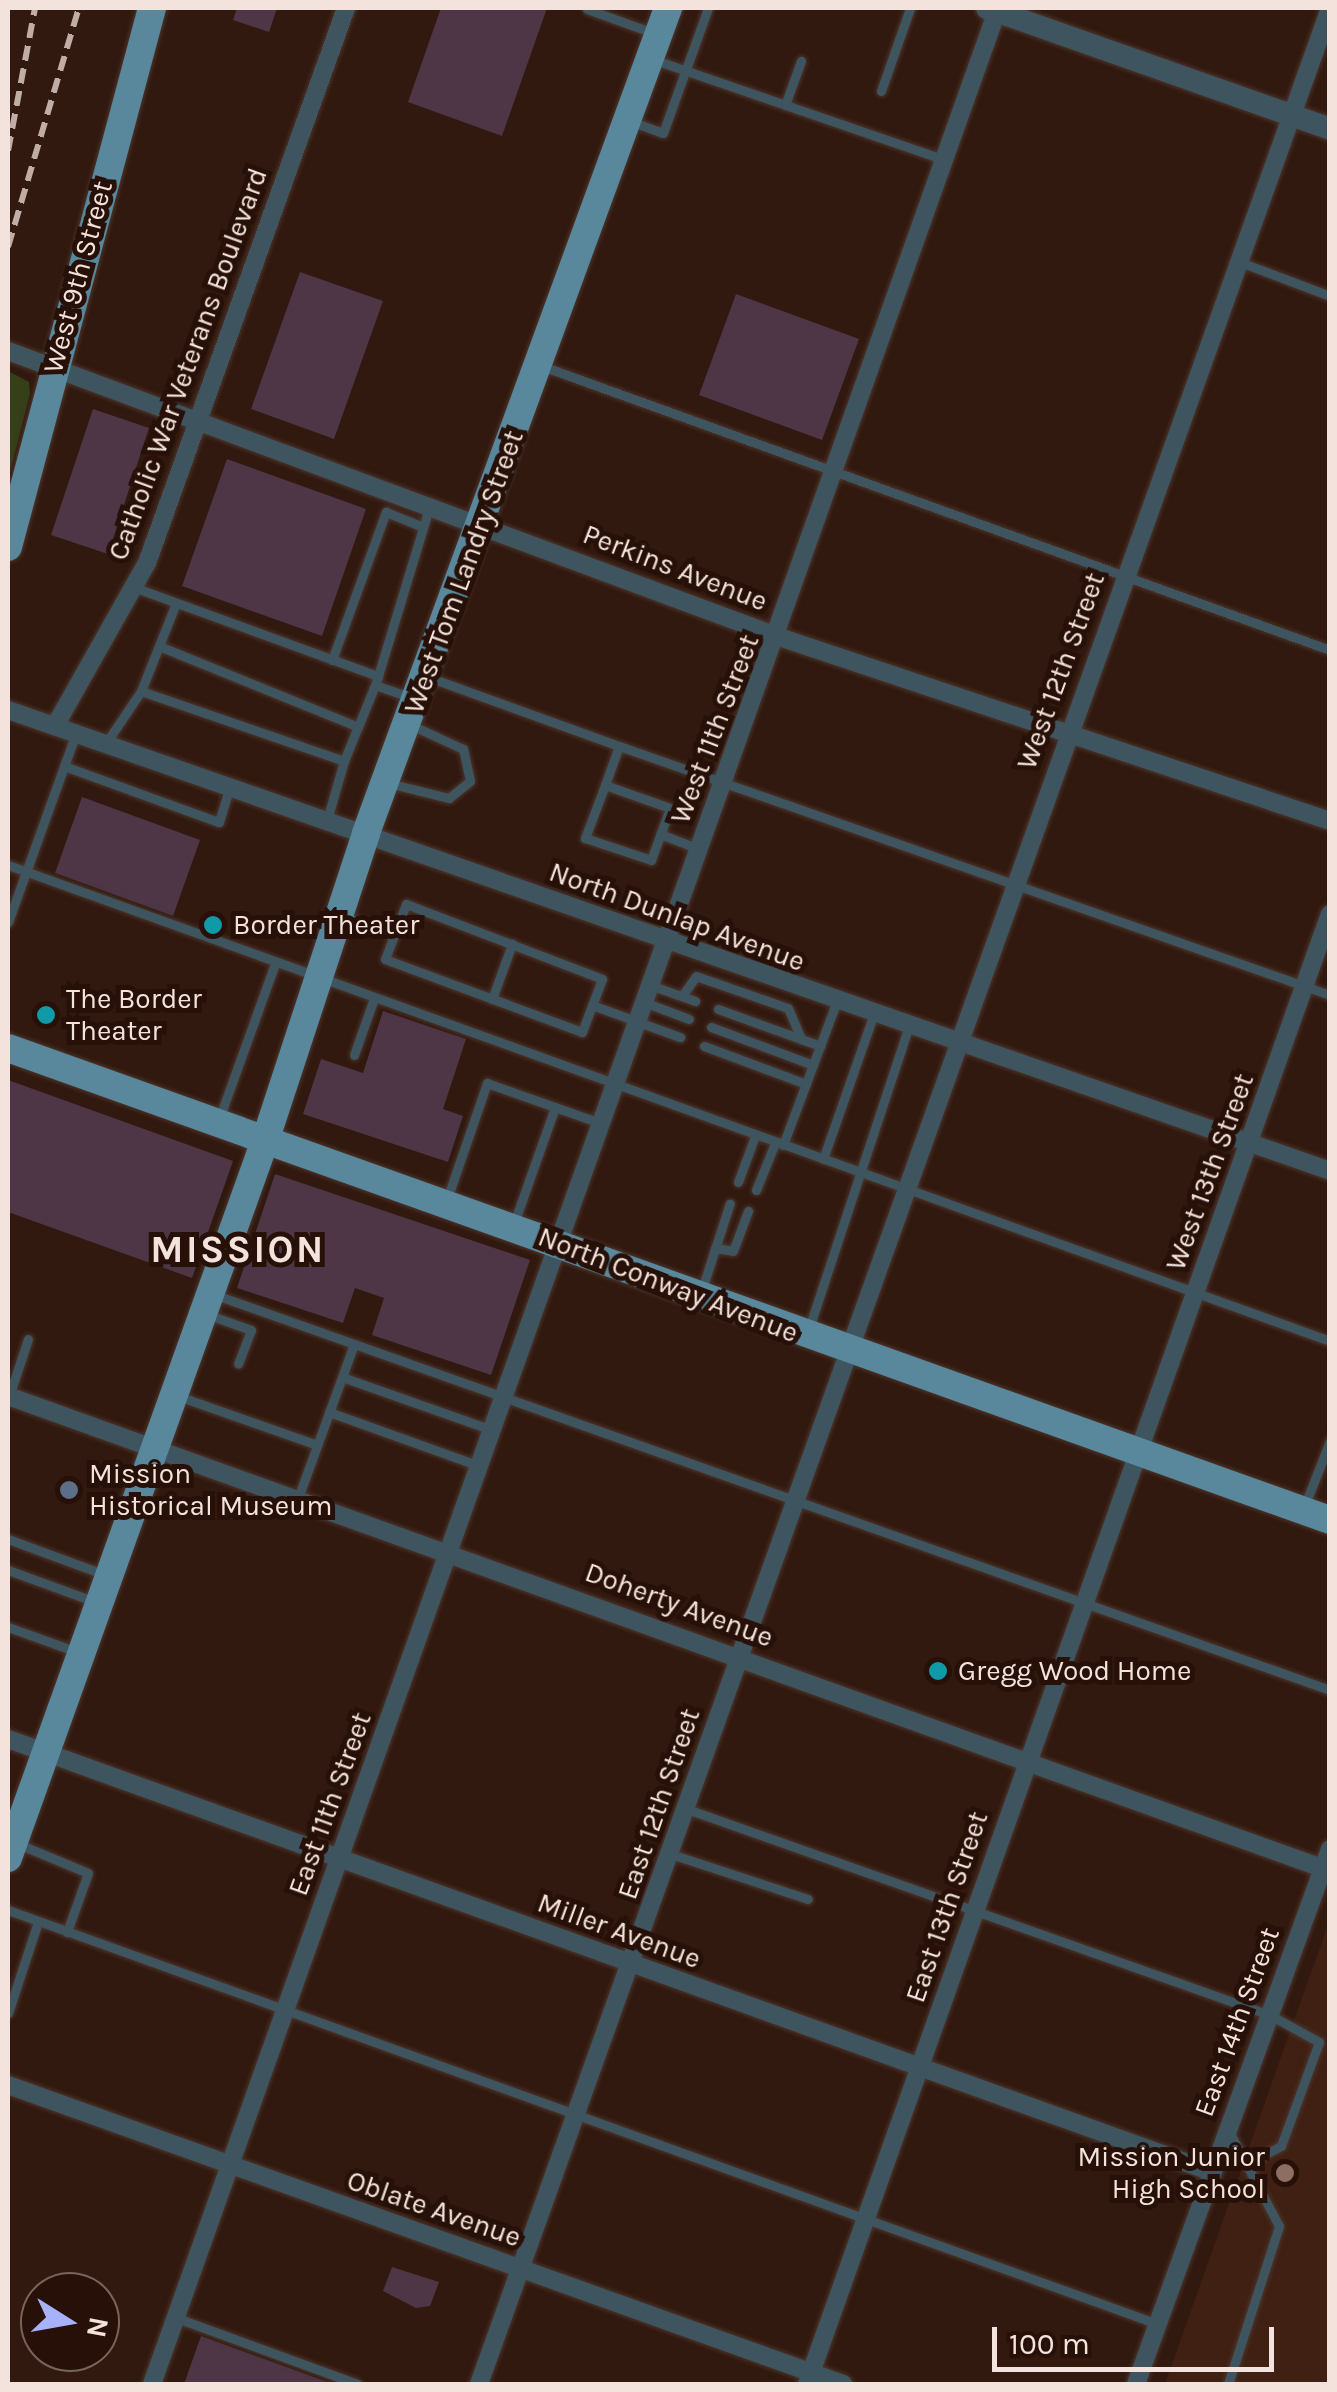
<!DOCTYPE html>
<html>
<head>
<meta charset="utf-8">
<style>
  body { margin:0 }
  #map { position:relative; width:1337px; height:2392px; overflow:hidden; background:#31190f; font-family:Karla,sans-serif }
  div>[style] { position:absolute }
  .built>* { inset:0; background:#3f2013 }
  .green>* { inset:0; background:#353f18 }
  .building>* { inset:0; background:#4e3646 }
  .roads { filter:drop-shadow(0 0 2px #4c352c) drop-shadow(0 0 2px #4c352c) }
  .service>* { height:9px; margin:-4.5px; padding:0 4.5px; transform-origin:4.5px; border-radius:4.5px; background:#3e545f }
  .minor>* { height:18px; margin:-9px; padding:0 9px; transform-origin:9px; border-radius:9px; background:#3e545f }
  .tertiary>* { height:22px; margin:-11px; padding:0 11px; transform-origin:11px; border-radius:11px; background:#3e545f }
  .primary>* { height:28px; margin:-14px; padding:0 14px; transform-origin:14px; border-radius:14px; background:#59889d }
  .rail>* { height:6px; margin-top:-3px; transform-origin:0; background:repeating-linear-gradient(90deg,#c0ada5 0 15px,transparent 0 23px) }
  .dots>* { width:28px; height:28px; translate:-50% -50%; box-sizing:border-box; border:5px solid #271007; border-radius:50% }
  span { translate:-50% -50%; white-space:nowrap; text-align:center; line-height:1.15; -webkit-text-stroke:10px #271007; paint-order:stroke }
  .street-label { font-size:28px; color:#f4e3dc }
  .poi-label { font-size:28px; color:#f4e3dc }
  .left { translate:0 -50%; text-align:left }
  .right { translate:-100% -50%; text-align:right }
  .district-label { font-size:38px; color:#f4e3dc; font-weight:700; letter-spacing:2.5px }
  .frame { position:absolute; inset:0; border:10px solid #f4e3dc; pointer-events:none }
  .north { position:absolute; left:20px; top:2272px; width:100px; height:100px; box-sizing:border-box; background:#271007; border:2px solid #79645c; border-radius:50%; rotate:101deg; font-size:28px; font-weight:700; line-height:40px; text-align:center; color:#f4e3dc }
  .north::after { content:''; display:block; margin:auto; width:35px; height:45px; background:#a7b1fc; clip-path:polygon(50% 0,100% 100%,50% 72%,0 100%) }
  .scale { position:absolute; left:992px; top:2327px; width:282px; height:45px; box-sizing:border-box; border:5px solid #f4e3dc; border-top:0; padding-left:12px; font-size:30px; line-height:35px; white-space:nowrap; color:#f4e3dc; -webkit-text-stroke:8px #271007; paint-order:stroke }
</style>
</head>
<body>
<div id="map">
  <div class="built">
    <i style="clip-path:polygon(1329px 1922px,1329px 2384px,1165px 2384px,1292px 2026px)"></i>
  </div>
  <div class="green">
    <i style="clip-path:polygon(8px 371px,29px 382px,30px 394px,8px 480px)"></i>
  </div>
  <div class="building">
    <i style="clip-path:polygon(237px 8px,277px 8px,269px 32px,233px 20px)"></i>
    <i style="clip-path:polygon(441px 8px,547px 8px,502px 136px,408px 102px)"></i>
    <i style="clip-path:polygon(300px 272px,383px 301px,334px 439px,251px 409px)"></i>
    <i style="clip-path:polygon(736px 294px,859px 339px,822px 440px,699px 395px)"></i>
    <i style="clip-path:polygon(93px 409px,149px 428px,108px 554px,51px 535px)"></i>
    <i style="clip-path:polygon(227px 459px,366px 509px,322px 636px,182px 586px)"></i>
    <i style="clip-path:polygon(82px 797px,200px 840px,173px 916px,55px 873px)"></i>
    <i style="clip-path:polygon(383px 1011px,466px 1039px,443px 1109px,463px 1116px,448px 1162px,303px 1114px,321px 1059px,363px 1073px)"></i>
    <i style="clip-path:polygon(8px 1080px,233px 1161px,192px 1278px,8px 1212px)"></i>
    <i style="clip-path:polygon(275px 1174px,530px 1260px,491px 1375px,372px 1335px,384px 1298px,355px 1288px,343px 1323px,237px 1288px)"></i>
    <i style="clip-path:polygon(392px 2267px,439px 2282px,430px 2306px,416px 2308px,383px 2291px)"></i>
    <i style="clip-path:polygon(201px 2336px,333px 2384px,184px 2384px)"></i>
  </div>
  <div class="roads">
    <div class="service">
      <i style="left:587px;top:9px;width:73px;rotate:19.9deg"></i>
      <i style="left:655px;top:60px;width:307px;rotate:19deg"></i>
      <i style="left:881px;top:91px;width:88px;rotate:-70.7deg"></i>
      <i style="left:785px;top:105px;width:47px;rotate:-70deg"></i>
      <i style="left:630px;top:121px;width:35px;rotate:20deg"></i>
      <i style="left:663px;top:133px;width:133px;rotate:-70.2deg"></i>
      <i style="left:1240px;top:262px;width:96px;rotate:20.7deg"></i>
      <i style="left:542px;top:366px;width:838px;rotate:19.82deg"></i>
      <i style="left:136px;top:588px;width:258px;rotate:20deg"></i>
      <i style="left:378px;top:676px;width:9px;rotate:108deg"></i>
      <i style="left:375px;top:685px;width:36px;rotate:19deg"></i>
      <i style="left:159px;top:646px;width:215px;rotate:22.1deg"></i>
      <i style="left:358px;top:727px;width:45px;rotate:-68deg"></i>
      <i style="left:332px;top:660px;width:158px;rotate:-70deg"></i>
      <i style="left:386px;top:512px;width:40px;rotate:22deg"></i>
      <i style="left:378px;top:676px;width:176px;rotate:-73.1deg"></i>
      <i style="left:428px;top:677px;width:203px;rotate:19.9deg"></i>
      <i style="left:619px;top:746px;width:41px;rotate:109.7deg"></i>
      <i style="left:605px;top:785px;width:57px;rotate:110.7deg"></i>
      <i style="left:585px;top:838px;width:70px;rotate:18.4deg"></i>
      <i style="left:651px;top:860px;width:55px;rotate:-69.9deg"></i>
      <i style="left:670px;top:808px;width:69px;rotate:-160.5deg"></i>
      <i style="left:141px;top:691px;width:95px;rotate:-68.3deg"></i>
      <i style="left:106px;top:743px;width:63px;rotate:-56.1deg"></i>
      <i style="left:141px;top:691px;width:215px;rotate:19deg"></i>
      <i style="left:344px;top:761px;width:61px;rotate:106.1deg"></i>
      <i style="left:619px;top:746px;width:753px;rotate:19.3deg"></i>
      <i style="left:344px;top:761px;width:37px;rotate:-68deg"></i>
      <i style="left:64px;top:766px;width:165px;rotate:19.9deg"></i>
      <i style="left:219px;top:822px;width:37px;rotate:-73deg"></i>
      <i style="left:388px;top:783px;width:63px;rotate:13.8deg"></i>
      <i style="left:449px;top:798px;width:27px;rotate:-39deg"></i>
      <i style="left:470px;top:781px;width:33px;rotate:-102deg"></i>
      <i style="left:463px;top:749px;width:60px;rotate:-155.2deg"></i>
      <i style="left:660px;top:834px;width:42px;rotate:21deg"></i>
      <i style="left:8px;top:865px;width:1405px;rotate:19.8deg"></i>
      <i style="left:406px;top:904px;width:210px;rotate:20.9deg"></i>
      <i style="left:602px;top:979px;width:57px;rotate:110.7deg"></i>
      <i style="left:582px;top:1032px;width:210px;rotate:-159.7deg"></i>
      <i style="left:385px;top:959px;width:59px;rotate:-69.1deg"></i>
      <i style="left:345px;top:917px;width:52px;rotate:19.1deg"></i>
      <i style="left:8px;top:922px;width:201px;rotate:-70.2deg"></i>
      <i style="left:650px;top:985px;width:48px;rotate:19.6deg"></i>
      <i style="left:682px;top:996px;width:24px;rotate:-55deg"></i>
      <i style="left:696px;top:976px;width:97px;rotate:19.2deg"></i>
      <i style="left:788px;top:1008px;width:34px;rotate:67deg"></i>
      <i style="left:492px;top:999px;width:59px;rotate:-70deg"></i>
      <i style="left:644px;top:1002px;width:48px;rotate:20.7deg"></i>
      <i style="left:592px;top:1005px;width:94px;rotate:20deg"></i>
      <i style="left:718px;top:1009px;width:109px;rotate:19.9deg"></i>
      <i style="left:711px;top:1027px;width:109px;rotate:20.4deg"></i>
      <i style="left:704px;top:1046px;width:109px;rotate:20.4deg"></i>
      <i style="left:354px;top:1055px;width:57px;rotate:-70.6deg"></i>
      <i style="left:219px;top:1119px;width:163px;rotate:-70.2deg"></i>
      <i style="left:783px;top:1145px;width:152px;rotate:-69.5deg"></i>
      <i style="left:823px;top:1159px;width:151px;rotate:-70.7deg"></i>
      <i style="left:738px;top:1182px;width:49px;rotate:-69.7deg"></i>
      <i style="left:756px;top:1190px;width:51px;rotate:-68deg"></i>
      <i style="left:446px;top:1202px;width:126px;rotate:-71deg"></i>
      <i style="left:487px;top:1083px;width:117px;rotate:19.5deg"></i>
      <i style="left:514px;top:1223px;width:123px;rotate:-70.5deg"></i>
      <i style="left:715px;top:1248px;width:18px;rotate:9deg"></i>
      <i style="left:733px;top:1251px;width:43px;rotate:-69.4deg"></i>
      <i style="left:702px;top:1289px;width:90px;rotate:-72deg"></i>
      <i style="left:213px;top:1294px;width:1185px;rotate:19.52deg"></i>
      <i style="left:206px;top:1314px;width:48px;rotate:19.6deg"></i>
      <i style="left:251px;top:1330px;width:36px;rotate:111deg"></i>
      <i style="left:809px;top:1328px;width:315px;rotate:-71.7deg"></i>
      <i style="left:342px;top:1377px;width:157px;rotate:19.4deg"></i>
      <i style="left:9px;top:1396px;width:60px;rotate:-71.6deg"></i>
      <i style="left:178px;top:1396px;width:147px;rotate:19.4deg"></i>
      <i style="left:329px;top:1412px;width:160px;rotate:19.7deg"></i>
      <i style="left:298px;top:1498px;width:164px;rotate:-70deg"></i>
      <i style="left:1304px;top:1507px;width:71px;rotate:-68.5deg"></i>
      <i style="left:8px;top:1539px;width:104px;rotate:20.2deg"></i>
      <i style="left:8px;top:1570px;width:94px;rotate:20deg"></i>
      <i style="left:8px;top:1627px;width:73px;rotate:19.9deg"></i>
      <i style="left:687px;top:1809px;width:618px;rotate:19.46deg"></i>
      <i style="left:1270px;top:2015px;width:56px;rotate:28.9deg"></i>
      <i style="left:1319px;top:2042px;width:111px;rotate:110.1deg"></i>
      <i style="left:1281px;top:2146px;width:39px;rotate:153deg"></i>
      <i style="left:16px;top:1843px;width:78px;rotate:22.6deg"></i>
      <i style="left:88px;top:1873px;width:63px;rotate:109.6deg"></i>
      <i style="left:671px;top:1854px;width:144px;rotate:18.2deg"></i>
      <i style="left:8px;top:1910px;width:1222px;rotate:19.8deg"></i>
      <i style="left:8px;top:2013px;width:96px;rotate:-71.8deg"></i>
      <i style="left:177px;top:2318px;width:192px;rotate:20.1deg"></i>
      <i style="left:1228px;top:2384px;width:166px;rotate:-72.1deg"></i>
      <i style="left:1279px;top:2226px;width:105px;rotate:-117.8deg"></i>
    </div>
    <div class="minor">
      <i style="left:8px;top:351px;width:822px;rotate:20.35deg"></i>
      <i style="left:779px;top:637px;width:581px;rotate:18.47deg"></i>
      <i style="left:8px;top:710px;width:1400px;rotate:19.22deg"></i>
      <i style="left:55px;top:726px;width:187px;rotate:-60.6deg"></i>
      <i style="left:147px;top:563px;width:590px;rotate:-70.27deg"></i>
      <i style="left:8px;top:1396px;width:1405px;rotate:19.76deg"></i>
      <i style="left:8px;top:1739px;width:1279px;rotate:19.78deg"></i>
      <i style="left:8px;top:2085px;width:887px;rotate:19.7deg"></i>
      <i style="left:152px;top:2384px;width:2522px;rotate:-70.4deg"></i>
      <i style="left:479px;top:2384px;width:2524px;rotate:-70.29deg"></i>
      <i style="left:807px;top:2384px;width:1560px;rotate:-70.42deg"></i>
      <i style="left:1136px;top:2384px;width:569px;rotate:-70.07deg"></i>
    </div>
    <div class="tertiary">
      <i style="left:987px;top:8px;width:364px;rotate:19.4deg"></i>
    </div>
    <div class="primary">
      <i style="left:8px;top:547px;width:558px;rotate:-75.04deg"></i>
      <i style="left:8px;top:1048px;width:1404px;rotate:19.65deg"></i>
      <i style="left:8px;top:1858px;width:765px;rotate:-70.29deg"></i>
      <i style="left:266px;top:1138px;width:321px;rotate:-71.8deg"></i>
      <i style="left:366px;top:833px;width:879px;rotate:-69.89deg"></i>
    </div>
  </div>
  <div class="rail">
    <i style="left:8px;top:151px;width:146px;rotate:-79.3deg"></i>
    <i style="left:8px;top:247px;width:249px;rotate:-73.5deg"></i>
  </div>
  <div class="dots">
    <i style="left:213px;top:925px;background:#0f9aa8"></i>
    <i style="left:46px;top:1015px;background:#0f9aa8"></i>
    <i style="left:69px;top:1490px;background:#5c6f8a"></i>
    <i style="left:938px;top:1671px;background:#0f9aa8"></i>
    <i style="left:1285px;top:2173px;background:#8d6e63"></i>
  </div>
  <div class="street-label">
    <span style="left:78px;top:277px;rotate:-75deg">West 9th Street</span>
    <span style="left:188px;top:364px;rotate:-70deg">Catholic War Veterans Boulevard</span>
    <span style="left:675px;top:568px;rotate:21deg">Perkins Avenue</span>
    <span style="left:464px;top:572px;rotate:-70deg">West Tom Landry Street</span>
    <span style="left:1061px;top:671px;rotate:-70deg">West 12th Street</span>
    <span style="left:715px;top:729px;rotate:-69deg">West 11th Street</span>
    <span style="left:677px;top:917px;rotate:20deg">North Dunlap Avenue</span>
    <span style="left:1210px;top:1172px;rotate:-70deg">West 13th Street</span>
    <span style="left:668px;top:1285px;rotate:21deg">North Conway Avenue</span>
    <span style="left:679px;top:1605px;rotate:20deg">Doherty Avenue</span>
    <span style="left:330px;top:1804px;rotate:-70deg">East 11th Street</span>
    <span style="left:659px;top:1804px;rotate:-71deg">East 12th Street</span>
    <span style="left:947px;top:1907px;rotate:-71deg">East 13th Street</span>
    <span style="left:619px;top:1931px;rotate:20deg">Miller Avenue</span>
    <span style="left:1237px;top:2022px;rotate:-70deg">East 14th Street</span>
    <span style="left:434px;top:2209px;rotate:19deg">Oblate Avenue</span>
  </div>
  <div class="poi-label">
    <span class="left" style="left:233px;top:925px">Border Theater</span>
    <span class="left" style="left:66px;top:1015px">The Border<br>Theater</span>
    <span class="left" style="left:89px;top:1490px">Mission<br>Historical Museum</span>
    <span class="left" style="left:958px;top:1671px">Gregg Wood Home</span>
    <span class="right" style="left:1265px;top:2173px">Mission Junior<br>High School</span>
  </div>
  <div class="district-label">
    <span style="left:238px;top:1250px">MISSION</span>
  </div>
  <div class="frame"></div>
  <div class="north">N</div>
  <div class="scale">100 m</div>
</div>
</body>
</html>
